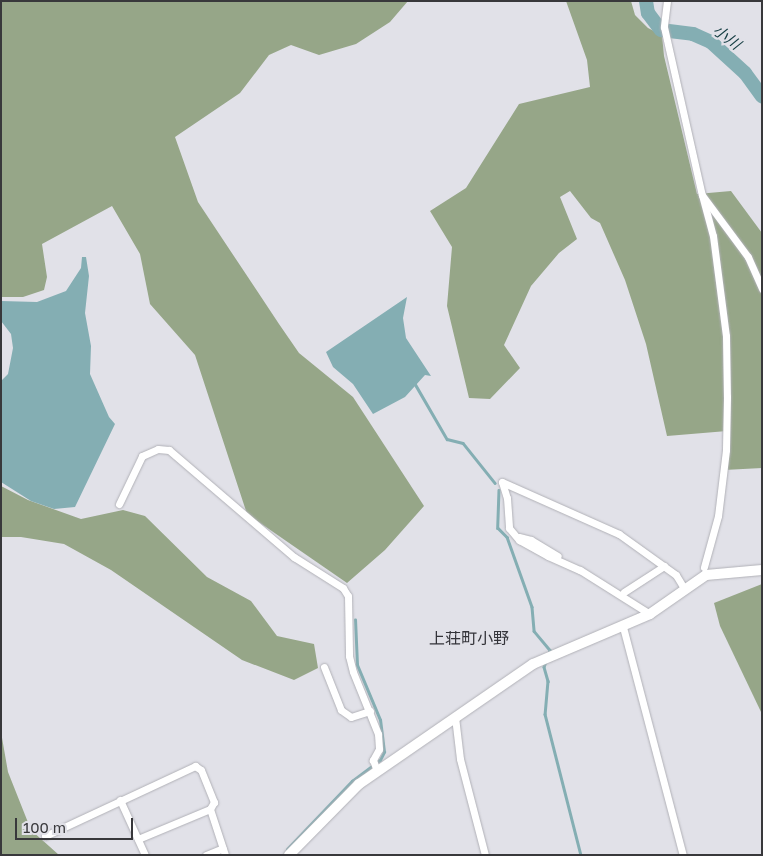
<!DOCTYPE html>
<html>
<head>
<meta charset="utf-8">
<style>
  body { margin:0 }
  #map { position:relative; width:763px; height:856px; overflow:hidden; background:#e1e1e8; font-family:"Golos Text","Noto Sans JP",sans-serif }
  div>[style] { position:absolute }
  .forest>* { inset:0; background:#96a688 }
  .water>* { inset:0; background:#84aeb3 }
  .stream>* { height:2.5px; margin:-1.25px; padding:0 1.25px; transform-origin:1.25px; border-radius:1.25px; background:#84aeb3 }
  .river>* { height:14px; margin:-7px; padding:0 7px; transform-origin:7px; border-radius:7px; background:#84aeb3 }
  .roads { filter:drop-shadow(0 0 1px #b1b1b7) drop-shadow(0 0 1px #b1b1b7) }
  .street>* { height:7px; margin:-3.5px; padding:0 3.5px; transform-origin:3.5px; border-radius:3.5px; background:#fff }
  .secondary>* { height:10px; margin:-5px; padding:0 5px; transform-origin:5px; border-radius:5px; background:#fff }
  span { translate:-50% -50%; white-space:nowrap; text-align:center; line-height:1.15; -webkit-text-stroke:4.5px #e1e1e8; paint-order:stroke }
  .water-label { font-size:15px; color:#123b40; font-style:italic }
  .quarter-label { font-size:16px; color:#333339 }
  .frame { position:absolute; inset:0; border:2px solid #38383b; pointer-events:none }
  .scale { position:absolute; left:15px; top:818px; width:118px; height:22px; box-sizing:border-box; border:2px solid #38383b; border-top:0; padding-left:6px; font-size:15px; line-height:18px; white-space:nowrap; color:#38383b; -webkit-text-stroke:4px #e1e1e8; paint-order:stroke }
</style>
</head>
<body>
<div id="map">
  <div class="forest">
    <i style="clip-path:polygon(1px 1px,408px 1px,390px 22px,356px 44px,319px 55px,291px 45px,269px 55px,240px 93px,175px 137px,198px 202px,279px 324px,299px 353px,353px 397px,424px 506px,385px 550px,347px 583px,247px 514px,195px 355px,150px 304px,140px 254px,112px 206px,42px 244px,47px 277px,44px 290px,23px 297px,1px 297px)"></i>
    <i style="clip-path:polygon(566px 1px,631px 1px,635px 15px,648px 28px,662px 35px,664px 56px,697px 194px,731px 191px,762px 233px,762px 468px,724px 470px,727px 431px,667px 436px,646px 344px,625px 280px,600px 223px,591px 218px,570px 191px,560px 197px,577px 239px,559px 253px,531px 286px,504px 345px,520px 368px,490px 399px,469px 398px,447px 306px,452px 247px,430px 211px,466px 188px,519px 104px,590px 87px,587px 60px)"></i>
    <i style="clip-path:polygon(1px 486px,28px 500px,81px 519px,123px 510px,145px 516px,207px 577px,251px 601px,277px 636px,314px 644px,318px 668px,294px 680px,242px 660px,111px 570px,64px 544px,21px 537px,1px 537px)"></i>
    <i style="clip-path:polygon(762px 584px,762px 714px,720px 626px,714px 603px)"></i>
    <i style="clip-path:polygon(1px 732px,8px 772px,31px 830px,59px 855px,1px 855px)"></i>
  </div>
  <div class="water">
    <i style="clip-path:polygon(82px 257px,86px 257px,89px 276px,85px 313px,91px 346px,90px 374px,109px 417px,115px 424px,75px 507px,54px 509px,31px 501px,1px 482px,1px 381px,8px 374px,13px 348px,11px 334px,1px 321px,1px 301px,37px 302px,66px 291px,81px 268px)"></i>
    <i style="clip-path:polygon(407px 297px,403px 318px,406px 338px,431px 376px,425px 375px,405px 397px,373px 414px,353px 384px,333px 367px,326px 352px)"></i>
  </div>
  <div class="stream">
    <i style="left:414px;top:382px;width:66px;rotate:59.9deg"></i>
    <i style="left:447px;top:439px;width:16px;rotate:14deg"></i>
    <i style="left:463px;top:443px;width:51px;rotate:51.3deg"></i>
    <i style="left:499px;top:490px;width:38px;rotate:92deg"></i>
    <i style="left:498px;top:528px;width:13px;rotate:45deg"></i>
    <i style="left:507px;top:537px;width:74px;rotate:70.3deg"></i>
    <i style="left:532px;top:607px;width:24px;rotate:85deg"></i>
    <i style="left:534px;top:631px;width:25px;rotate:50deg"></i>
    <i style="left:550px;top:650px;width:4px;rotate:104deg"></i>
    <i style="left:546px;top:662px;width:5px;rotate:112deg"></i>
    <i style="left:544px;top:667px;width:15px;rotate:74deg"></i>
    <i style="left:548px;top:681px;width:33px;rotate:95deg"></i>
    <i style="left:545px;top:714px;width:146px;rotate:75.7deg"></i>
    <i style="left:287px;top:849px;width:94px;rotate:-46.3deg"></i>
    <i style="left:352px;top:781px;width:35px;rotate:-37deg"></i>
    <i style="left:380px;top:760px;width:9px;rotate:-63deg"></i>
    <i style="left:384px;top:752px;width:32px;rotate:-97deg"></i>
    <i style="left:380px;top:720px;width:60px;rotate:-112.7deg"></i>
    <i style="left:357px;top:665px;width:45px;rotate:-92.5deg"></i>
  </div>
  <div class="river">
    <i style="left:646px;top:1px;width:12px;rotate:81deg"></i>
    <i style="left:648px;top:13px;width:21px;rotate:53deg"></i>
    <i style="left:661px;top:30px;width:32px;rotate:7deg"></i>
    <i style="left:693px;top:34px;width:20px;rotate:24deg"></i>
    <i style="left:711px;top:42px;width:46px;rotate:42.4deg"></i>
    <i style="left:745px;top:73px;width:29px;rotate:54deg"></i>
  </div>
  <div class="roads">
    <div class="street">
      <i style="left:667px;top:1px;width:26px;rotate:97deg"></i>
      <i style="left:664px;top:27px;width:172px;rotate:77.3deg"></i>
      <i style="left:702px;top:195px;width:77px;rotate:53.4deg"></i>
      <i style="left:748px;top:257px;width:35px;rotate:66deg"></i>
      <i style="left:702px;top:195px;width:42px;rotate:75deg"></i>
      <i style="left:713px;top:236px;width:101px;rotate:82.6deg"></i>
      <i style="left:726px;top:336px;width:61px;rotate:89.1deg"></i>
      <i style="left:727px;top:397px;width:53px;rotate:91.1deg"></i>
      <i style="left:726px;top:450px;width:66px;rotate:96.9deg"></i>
      <i style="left:718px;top:516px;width:53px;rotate:105.4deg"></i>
      <i style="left:502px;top:482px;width:128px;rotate:24deg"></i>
      <i style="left:619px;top:534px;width:70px;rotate:35.7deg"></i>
      <i style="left:676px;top:575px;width:17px;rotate:59deg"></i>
      <i style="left:502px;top:482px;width:17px;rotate:73deg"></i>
      <i style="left:507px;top:498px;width:30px;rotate:86deg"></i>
      <i style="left:509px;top:528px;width:16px;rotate:50deg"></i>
      <i style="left:519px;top:540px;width:33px;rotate:29deg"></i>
      <i style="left:548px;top:556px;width:35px;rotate:24deg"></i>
      <i style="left:580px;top:570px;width:83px;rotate:32.2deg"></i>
      <i style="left:119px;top:504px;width:53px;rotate:-64.4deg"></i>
      <i style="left:142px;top:456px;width:17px;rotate:-24deg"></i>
      <i style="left:158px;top:449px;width:11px;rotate:5deg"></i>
      <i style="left:169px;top:450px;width:165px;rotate:40.6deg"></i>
      <i style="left:294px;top:557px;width:58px;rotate:32.3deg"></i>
      <i style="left:343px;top:588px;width:9px;rotate:58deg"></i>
      <i style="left:348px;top:596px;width:60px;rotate:89deg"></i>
      <i style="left:349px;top:656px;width:16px;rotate:76deg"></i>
      <i style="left:353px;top:672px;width:67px;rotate:68deg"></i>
      <i style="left:378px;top:734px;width:15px;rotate:86deg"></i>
      <i style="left:379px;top:749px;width:13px;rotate:119deg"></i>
      <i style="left:373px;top:760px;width:12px;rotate:70deg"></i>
      <i style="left:519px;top:537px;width:12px;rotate:14deg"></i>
      <i style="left:531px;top:540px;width:31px;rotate:31deg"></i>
      <i style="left:624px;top:592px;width:48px;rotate:-33deg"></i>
      <i style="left:623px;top:627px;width:236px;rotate:75.3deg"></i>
      <i style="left:324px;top:667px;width:46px;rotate:68.4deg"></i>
      <i style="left:341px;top:710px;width:12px;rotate:35deg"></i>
      <i style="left:351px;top:717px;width:20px;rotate:-18deg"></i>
      <i style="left:455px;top:717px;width:42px;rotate:83.2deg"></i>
      <i style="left:460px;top:759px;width:99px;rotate:75.4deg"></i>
      <i style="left:120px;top:800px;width:60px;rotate:65.6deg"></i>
      <i style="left:45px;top:836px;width:166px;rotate:-25deg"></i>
      <i style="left:195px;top:766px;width:7px;rotate:34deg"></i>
      <i style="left:201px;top:770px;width:35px;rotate:68deg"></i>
      <i style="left:214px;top:802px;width:8px;rotate:120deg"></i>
      <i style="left:210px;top:809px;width:48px;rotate:71.9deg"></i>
      <i style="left:138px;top:839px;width:78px;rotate:-22.6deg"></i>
      <i style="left:206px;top:855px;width:18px;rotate:-22deg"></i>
    </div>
    <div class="secondary">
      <i style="left:289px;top:855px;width:100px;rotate:-45.4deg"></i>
      <i style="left:359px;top:784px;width:211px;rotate:-34.6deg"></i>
      <i style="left:533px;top:664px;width:127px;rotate:-23.1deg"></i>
      <i style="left:650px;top:614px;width:68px;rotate:-34.9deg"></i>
      <i style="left:706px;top:575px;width:56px;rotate:-5.1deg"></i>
    </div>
  </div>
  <div class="water-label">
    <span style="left:727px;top:37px;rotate:37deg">小川</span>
  </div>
  <div class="quarter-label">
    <span style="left:469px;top:638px">上荘町小野</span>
  </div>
  <div class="frame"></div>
  <div class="scale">100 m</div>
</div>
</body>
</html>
